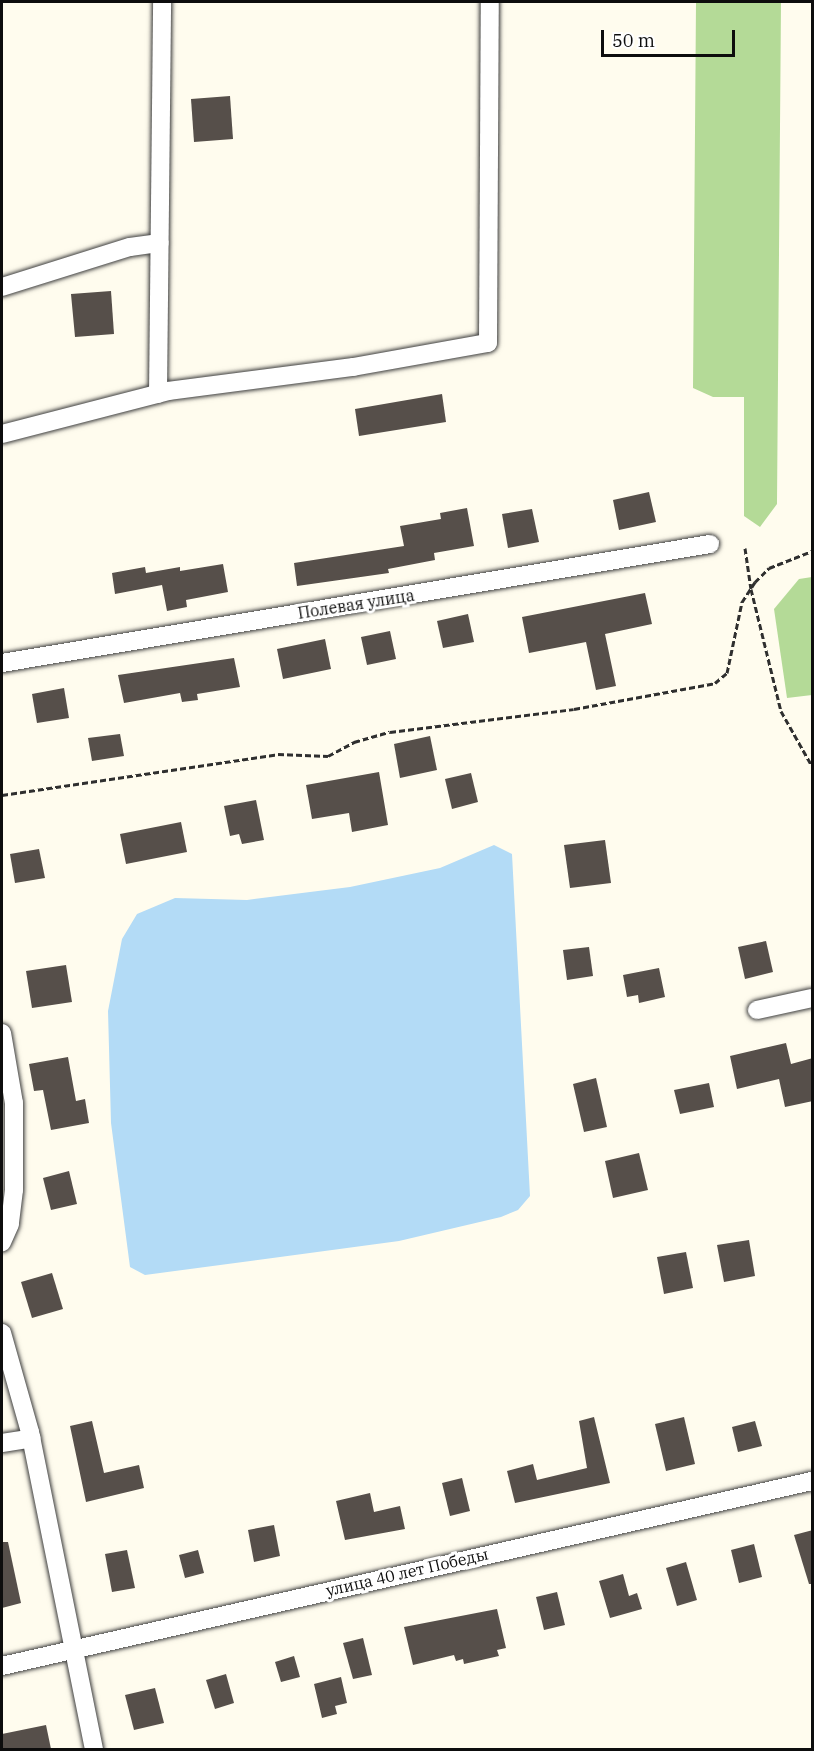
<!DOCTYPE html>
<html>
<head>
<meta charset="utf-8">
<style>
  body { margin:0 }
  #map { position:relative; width:814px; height:1751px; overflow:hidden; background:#fffcee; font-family:"IBM Plex Serif",serif }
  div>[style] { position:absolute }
  .forest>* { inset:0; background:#b4da97 }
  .water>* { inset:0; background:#b3dbf6 }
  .building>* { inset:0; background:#564f4a }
  .path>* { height:3px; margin-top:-1.5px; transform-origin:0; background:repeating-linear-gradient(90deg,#2f2f2f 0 6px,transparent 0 9px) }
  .roads { filter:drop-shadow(0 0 2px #404040) drop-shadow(0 0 2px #404040) }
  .minor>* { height:18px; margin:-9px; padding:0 9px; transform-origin:9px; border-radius:9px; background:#fff }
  span { translate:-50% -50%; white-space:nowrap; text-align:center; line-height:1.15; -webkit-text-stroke:6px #fff; paint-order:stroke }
  .street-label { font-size:16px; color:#0d0d0d }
  .frame { position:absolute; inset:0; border:3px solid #0d0d0d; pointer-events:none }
  .scale { position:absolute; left:601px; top:30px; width:134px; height:27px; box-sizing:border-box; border:3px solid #0d0d0d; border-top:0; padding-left:8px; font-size:18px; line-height:21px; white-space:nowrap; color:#0d0d0d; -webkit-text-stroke:4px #fff; paint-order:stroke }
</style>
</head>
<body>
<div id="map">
  <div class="forest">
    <i style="clip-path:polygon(696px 2px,781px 2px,777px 504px,760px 527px,744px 516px,744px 397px,713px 397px,693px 388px)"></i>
    <i style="clip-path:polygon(812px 577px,812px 695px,787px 698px,774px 609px,799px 579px)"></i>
  </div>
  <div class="water">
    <i style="clip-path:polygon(494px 845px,512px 854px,530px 1196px,518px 1210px,501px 1217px,399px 1241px,145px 1275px,130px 1267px,111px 1123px,108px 1011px,122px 939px,137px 914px,175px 898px,247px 900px,350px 887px,440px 868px)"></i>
  </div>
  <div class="building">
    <i style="clip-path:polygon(230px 96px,233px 139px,194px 142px,191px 99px)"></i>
    <i style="clip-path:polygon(111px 291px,114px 334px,75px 337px,71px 294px)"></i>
    <i style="clip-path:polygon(442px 394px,446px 422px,359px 436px,355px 409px)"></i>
    <i style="clip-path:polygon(649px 492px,656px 522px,619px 530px,613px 500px)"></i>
    <i style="clip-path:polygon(467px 508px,474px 546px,434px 553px,435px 560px,388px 569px,389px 573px,297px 586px,294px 563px,404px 546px,400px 526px,441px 519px,440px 513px)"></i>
    <i style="clip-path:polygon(532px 509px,539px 542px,508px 548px,502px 514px)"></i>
    <i style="clip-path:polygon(223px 564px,228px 592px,186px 600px,187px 607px,167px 611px,162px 585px,115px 594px,112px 573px,145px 567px,146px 573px,180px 567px,180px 571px)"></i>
    <i style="clip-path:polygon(645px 593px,652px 624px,605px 634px,616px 686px,596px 690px,586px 642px,529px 653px,522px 617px)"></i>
    <i style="clip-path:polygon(468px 614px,474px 642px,443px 648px,437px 621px)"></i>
    <i style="clip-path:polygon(390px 631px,396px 659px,367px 665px,361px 637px)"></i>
    <i style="clip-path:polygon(325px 639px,331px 669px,283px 679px,277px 649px)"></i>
    <i style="clip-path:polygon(234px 658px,240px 687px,197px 694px,198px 700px,182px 702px,180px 693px,124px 703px,118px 675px)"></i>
    <i style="clip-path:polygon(64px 688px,69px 718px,37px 723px,32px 694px)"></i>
    <i style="clip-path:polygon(120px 734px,124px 756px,92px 761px,88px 738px)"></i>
    <i style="clip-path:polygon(430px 736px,437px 770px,400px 778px,394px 744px)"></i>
    <i style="clip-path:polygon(379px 772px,388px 825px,352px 832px,349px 813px,312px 819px,306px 785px)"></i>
    <i style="clip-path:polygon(471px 773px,478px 802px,452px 809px,445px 779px)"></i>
    <i style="clip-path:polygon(256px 800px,264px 840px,242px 844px,239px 834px,230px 836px,224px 806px)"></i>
    <i style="clip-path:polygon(181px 822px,187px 852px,126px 864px,120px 834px)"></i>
    <i style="clip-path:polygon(605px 840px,611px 883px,570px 888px,564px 845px)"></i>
    <i style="clip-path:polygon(39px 849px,45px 878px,15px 883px,10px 854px)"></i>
    <i style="clip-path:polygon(766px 941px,773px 972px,745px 979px,738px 947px)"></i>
    <i style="clip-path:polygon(589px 947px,593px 976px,567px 980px,563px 950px)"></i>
    <i style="clip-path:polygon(66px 965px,72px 1002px,32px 1008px,26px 971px)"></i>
    <i style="clip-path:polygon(659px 968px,665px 997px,639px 1003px,638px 995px,627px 997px,623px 975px)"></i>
    <i style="clip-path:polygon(786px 1043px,791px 1064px,813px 1058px,813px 1101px,785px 1107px,779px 1079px,737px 1089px,730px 1056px)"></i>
    <i style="clip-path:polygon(68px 1057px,76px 1101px,85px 1099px,89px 1123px,51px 1130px,43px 1090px,34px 1091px,29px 1064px)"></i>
    <i style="clip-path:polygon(596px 1078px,607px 1127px,584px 1132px,573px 1084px)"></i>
    <i style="clip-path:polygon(709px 1083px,714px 1107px,680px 1114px,674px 1090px)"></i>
    <i style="clip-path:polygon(639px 1153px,648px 1190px,613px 1198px,605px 1161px)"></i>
    <i style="clip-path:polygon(69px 1171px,77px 1204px,51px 1210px,43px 1178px)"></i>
    <i style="clip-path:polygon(749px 1240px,755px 1276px,724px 1282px,717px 1245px)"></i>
    <i style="clip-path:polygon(686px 1252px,693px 1288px,664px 1294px,657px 1257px)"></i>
    <i style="clip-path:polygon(52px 1273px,63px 1309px,32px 1318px,21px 1282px)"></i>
    <i style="clip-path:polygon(594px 1417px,610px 1483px,515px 1503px,507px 1471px,533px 1464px,537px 1480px,587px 1468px,579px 1421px)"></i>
    <i style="clip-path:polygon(684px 1417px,695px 1464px,666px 1471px,655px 1424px)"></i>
    <i style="clip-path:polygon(92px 1421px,104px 1473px,139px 1465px,144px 1488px,86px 1502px,70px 1426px)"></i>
    <i style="clip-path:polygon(755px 1421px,762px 1446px,738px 1452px,732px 1427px)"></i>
    <i style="clip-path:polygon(462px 1478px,470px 1511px,450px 1516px,442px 1483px)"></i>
    <i style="clip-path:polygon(370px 1493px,374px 1512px,400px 1506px,405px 1529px,345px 1540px,336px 1501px)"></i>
    <i style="clip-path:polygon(274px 1525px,280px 1556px,254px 1562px,248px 1530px)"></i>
    <i style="clip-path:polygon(813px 1530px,813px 1584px,809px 1584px,794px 1535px)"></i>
    <i style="clip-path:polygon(2px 1542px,8px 1542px,21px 1603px,2px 1608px)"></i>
    <i style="clip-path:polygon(754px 1544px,762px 1577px,739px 1583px,731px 1550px)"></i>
    <i style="clip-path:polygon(127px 1550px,135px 1588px,112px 1592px,105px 1554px)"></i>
    <i style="clip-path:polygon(198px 1550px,204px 1573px,185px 1578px,179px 1555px)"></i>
    <i style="clip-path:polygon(686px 1562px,697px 1600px,677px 1606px,666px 1568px)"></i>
    <i style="clip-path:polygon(623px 1574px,629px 1596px,637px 1593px,642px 1609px,610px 1618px,599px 1581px)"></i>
    <i style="clip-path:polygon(557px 1592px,565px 1625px,544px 1630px,536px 1597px)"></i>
    <i style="clip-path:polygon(497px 1609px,506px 1648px,497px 1650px,499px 1656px,464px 1664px,463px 1659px,456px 1661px,454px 1655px,413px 1665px,404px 1627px)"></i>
    <i style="clip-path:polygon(363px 1638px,372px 1675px,353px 1679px,343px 1643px)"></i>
    <i style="clip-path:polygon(294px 1656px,300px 1677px,281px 1682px,275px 1662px)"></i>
    <i style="clip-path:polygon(226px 1674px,234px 1703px,215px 1709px,206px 1680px)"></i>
    <i style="clip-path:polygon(341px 1677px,347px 1703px,335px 1706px,337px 1714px,322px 1718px,314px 1684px)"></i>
    <i style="clip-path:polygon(155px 1688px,164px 1723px,134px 1730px,125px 1695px)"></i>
    <i style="clip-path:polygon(46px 1725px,51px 1749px,2px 1749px,2px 1734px)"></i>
  </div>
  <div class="path">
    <i style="left:745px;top:548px;width:41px;rotate:81.7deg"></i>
    <i style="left:751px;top:589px;width:126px;rotate:76.2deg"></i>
    <i style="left:781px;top:711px;width:63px;rotate:60.6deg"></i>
    <i style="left:2px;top:795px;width:279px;rotate:-8.4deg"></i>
    <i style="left:278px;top:754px;width:50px;rotate:2.3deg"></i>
    <i style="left:328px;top:756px;width:30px;rotate:-28deg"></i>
    <i style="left:354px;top:742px;width:37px;rotate:-16deg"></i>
    <i style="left:390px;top:732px;width:185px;rotate:-7.1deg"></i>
    <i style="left:574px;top:709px;width:143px;rotate:-10.4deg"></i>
    <i style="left:715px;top:683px;width:16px;rotate:-40deg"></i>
    <i style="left:727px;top:673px;width:73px;rotate:-78.1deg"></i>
    <i style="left:742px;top:602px;width:24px;rotate:-57deg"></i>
    <i style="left:755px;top:582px;width:20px;rotate:-45deg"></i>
    <i style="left:769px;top:568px;width:46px;rotate:-21.6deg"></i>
  </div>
  <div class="roads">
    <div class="minor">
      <i style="left:2px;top:287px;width:134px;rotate:-17.4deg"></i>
      <i style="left:130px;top:247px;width:30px;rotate:-8deg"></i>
      <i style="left:158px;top:394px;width:392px;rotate:-89.4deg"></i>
      <i style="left:2px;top:434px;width:171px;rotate:-14.5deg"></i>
      <i style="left:168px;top:391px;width:187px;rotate:-7.4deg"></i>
      <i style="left:353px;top:367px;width:137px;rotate:-10.1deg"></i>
      <i style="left:488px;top:343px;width:341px;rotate:-89.7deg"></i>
      <i style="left:2px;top:663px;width:718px;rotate:-9.54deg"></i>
      <i style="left:757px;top:1010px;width:56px;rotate:-12.3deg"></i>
      <i style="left:2px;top:1033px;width:71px;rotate:80.3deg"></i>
      <i style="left:14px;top:1103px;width:87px;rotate:90deg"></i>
      <i style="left:14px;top:1190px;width:34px;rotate:97deg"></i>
      <i style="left:10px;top:1224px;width:20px;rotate:114deg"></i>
      <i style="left:2px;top:1333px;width:103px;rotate:74.2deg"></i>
      <i style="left:30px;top:1432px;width:324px;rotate:78.6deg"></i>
      <i style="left:2px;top:1443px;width:30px;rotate:-9deg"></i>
      <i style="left:2px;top:1666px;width:831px;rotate:-12.87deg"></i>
    </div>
  </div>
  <div class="street-label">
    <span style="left:356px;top:604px;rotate:-9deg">Полевая улица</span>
    <span style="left:407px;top:1572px;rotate:-13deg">улица 40 лет Победы</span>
  </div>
  <div class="frame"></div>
  <div class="scale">50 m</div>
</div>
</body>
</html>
